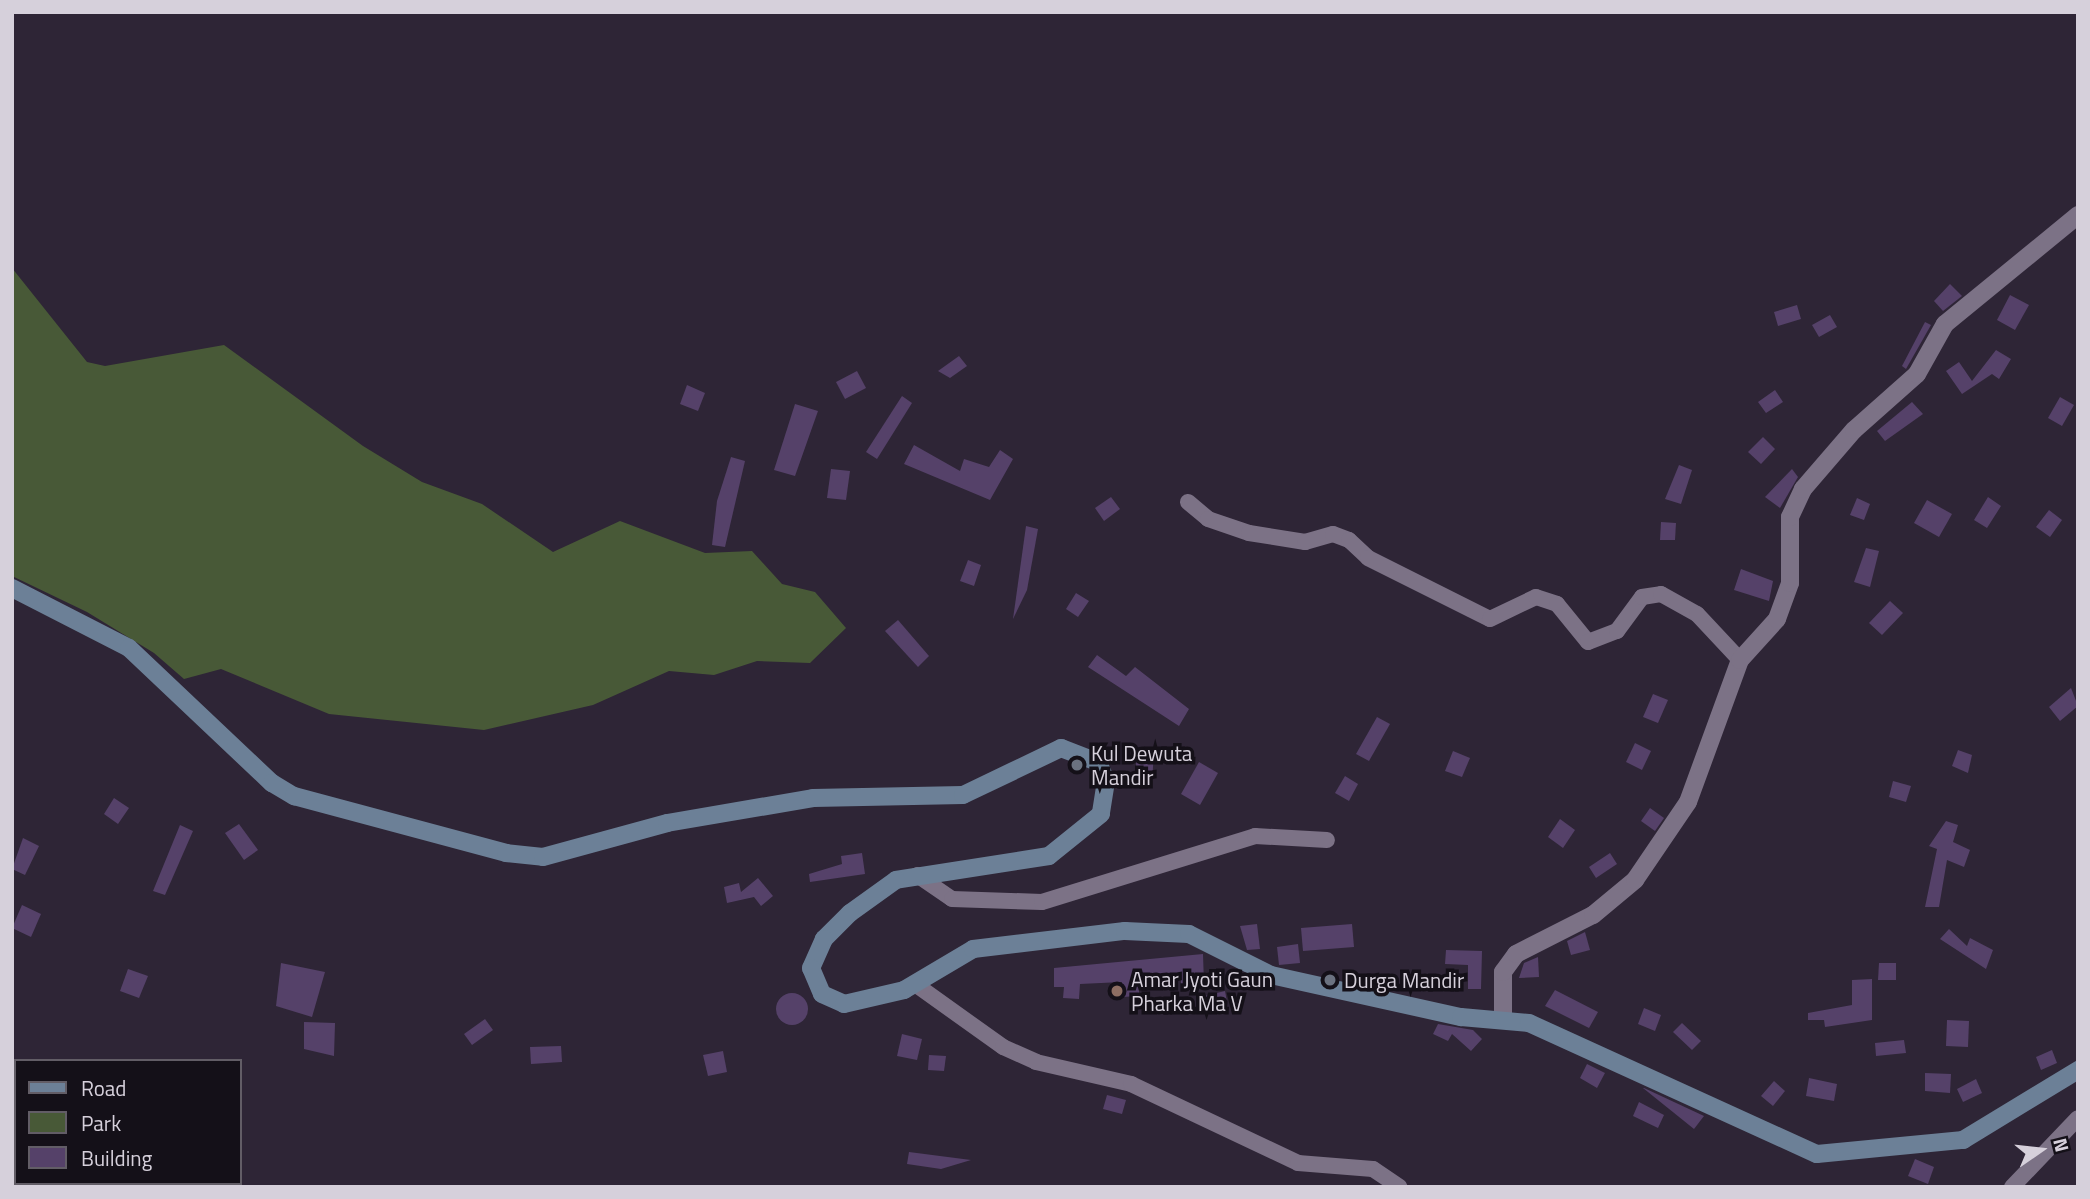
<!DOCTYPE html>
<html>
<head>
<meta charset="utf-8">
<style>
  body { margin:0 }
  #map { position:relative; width:2090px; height:1199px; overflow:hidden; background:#2e2536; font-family:"Titillium Web",sans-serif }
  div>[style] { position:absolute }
  .green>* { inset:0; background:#485937 }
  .building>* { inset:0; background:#554169 }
  .round { border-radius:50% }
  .minor>* { height:16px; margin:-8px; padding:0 8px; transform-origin:8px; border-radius:8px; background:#7c7286 }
  .tertiary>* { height:18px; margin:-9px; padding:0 9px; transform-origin:9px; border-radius:9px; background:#7c7286 }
  .secondary>* { height:18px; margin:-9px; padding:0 9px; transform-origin:9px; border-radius:9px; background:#6c8097 }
  .dots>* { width:19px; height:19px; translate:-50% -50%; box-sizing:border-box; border:4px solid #141018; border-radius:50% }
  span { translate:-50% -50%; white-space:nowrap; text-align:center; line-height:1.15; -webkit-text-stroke:7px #141018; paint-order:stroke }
  .poi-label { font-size:21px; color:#d6d0db }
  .left { translate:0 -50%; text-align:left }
  .frame { position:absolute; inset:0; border:14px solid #d6d0db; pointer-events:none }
  .legend { position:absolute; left:14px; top:1059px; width:228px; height:126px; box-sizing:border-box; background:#141018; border:2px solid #625d66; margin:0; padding:9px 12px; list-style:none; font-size:21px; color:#d6d0db }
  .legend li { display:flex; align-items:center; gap:14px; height:35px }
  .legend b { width:35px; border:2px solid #625d66 }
  .north { position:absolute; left:2006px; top:1115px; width:70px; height:70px; -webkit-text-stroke:5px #141018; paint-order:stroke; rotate:76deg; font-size:19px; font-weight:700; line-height:28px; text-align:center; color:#d6d0db }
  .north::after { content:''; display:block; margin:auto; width:24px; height:32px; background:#d6d0db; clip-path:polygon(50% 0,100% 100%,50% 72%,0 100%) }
</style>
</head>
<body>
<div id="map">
  <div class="green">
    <i style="clip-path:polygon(12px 268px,87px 362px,105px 366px,224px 345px,363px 446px,422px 482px,482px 504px,553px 552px,620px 521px,705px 553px,752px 551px,782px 584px,815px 592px,846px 628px,810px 663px,757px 661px,714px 675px,669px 671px,593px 705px,484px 730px,329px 714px,221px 669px,184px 679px,154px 653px,87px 612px,12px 576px)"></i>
  </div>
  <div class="building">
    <i style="clip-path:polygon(1950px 284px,1962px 296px,1943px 311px,1934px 301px)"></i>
    <i style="clip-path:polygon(2010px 295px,2029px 305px,2015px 330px,1997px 320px)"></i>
    <i style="clip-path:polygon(1797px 305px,1801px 319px,1778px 326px,1774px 312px)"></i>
    <i style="clip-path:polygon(1830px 315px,1837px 327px,1819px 337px,1812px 325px)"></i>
    <i style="clip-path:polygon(1925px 322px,1931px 325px,1906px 369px,1902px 366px)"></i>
    <i style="clip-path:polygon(1996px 350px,2011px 359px,1999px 379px,1992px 374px,1962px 394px,1946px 371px,1959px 362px,1972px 381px)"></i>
    <i style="clip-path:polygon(959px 356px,967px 366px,950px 378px,938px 371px)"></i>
    <i style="clip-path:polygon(857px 371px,866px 388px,845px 399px,836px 382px)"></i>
    <i style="clip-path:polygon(687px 385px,705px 393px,698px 411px,680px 404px)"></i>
    <i style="clip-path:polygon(1775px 390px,1783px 402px,1766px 413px,1758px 402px)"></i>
    <i style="clip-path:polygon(902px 396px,912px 403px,877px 459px,866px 452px)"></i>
    <i style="clip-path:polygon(2060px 397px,2074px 405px,2062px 426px,2048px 418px)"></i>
    <i style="clip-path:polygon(1912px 402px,1923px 414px,1885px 441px,1877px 431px)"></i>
    <i style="clip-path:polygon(795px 404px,818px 411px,795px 476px,774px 470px)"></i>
    <i style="clip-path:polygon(1763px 437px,1775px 449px,1761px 464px,1748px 452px)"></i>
    <i style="clip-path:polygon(914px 445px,960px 471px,964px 459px,989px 467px,1000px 450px,1013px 459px,990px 500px,904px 464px)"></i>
    <i style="clip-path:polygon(731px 457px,745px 461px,725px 547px,712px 545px,717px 501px)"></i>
    <i style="clip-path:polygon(1679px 465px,1692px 470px,1681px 504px,1665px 499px)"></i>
    <i style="clip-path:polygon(831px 469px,850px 471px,846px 500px,827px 498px)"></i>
    <i style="clip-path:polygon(1792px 469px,1798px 477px,1780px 508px,1765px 497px)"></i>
    <i style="clip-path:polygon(1111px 497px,1120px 509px,1104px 521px,1095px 508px)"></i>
    <i style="clip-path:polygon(1988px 497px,2001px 506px,1987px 528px,1974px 520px)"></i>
    <i style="clip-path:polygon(1857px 498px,1870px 504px,1864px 520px,1850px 515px)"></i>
    <i style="clip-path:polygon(1927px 500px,1952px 514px,1939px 537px,1914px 523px)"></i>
    <i style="clip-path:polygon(2049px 510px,2062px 520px,2050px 537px,2036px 527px)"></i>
    <i style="clip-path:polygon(1661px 522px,1676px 523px,1675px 540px,1660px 540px)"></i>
    <i style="clip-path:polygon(1026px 526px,1038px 529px,1027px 590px,1013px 619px)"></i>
    <i style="clip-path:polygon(1866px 548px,1879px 551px,1870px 587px,1854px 582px)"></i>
    <i style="clip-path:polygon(968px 560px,981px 565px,974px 586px,960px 581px)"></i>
    <i style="clip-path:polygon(1741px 569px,1773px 581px,1769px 601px,1734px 590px)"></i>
    <i style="clip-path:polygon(1076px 593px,1089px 601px,1078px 617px,1066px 609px)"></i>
    <i style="clip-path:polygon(1890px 601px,1903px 613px,1882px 635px,1869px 623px)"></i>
    <i style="clip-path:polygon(898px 620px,929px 656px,918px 667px,885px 631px)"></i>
    <i style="clip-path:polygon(1097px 655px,1126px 676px,1135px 667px,1189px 709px,1179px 726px,1088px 667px)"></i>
    <i style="clip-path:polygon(2071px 688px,2078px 706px,2060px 721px,2049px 707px)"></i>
    <i style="clip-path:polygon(1653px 694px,1668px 700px,1658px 723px,1643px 717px)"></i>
    <i style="clip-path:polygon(1377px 717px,1390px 724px,1369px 761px,1356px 754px)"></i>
    <i style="clip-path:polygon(1635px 743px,1651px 751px,1642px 770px,1626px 762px)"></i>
    <i style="clip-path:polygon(1958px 750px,1972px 755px,1968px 773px,1952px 766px)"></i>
    <i style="clip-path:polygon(1137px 751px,1154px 752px,1152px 782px,1135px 781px)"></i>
    <i style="clip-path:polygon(1453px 751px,1470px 758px,1462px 777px,1445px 771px)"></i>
    <i style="clip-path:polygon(1199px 762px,1218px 773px,1200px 805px,1181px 794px)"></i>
    <i style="clip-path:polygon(1345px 776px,1358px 784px,1349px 801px,1335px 793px)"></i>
    <i style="clip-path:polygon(1893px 781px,1911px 786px,1906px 802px,1889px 797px)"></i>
    <i style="clip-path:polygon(114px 798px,129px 808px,118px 824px,104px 814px)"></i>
    <i style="clip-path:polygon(1650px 808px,1664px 818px,1655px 831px,1641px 821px)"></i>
    <i style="clip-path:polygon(1560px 819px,1575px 830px,1563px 848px,1548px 837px)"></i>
    <i style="clip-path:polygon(1946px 821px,1958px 825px,1953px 842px,1970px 850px,1964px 867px,1947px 860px,1939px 907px,1925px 907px,1937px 849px,1929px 846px)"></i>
    <i style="clip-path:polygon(239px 824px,258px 850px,244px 860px,225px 833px)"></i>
    <i style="clip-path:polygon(180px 825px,193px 831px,165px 895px,153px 891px)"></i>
    <i style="clip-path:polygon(23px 838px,39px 846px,25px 875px,12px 869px)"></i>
    <i style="clip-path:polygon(862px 853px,865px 874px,810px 882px,809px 874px,842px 864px,841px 856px)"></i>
    <i style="clip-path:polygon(1610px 853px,1617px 864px,1596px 878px,1589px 867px)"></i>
    <i style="clip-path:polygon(758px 878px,773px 896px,761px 906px,754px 897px,727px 903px,724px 887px,739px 883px,741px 892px)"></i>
    <i style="clip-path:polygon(22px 905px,41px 914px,31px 937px,12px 928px)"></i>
    <i style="clip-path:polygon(1257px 924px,1260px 949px,1247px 950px,1240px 926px)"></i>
    <i style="clip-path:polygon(1352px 924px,1354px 947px,1303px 951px,1301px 928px)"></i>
    <i style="clip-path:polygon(1949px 929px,1967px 946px,1970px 938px,1993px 950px,1986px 969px,1940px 939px)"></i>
    <i style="clip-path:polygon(1585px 932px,1590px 950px,1571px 955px,1567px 941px)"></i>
    <i style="clip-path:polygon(1298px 944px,1300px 963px,1279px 965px,1277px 947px)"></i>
    <i style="clip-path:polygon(1446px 950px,1482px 951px,1481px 989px,1468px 989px,1468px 965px,1445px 964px)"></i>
    <i style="clip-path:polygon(1203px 954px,1204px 984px,1181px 985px,1181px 976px,1139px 978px,1139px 996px,1122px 997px,1122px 982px,1080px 984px,1079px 999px,1063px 998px,1064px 987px,1054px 987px,1054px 968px)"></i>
    <i style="clip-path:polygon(1538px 957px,1539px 977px,1519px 978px,1524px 963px)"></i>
    <i style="clip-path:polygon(281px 963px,325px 972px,312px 1017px,276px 1006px)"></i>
    <i style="clip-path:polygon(1879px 963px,1896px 963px,1896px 980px,1878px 980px)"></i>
    <i style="clip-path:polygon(128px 969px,148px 976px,139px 998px,120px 991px)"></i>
    <i style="clip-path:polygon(1872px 979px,1872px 1020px,1825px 1027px,1824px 1020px,1808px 1020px,1808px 1013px,1852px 1005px,1852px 980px)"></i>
    <i style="clip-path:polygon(1555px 990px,1598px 1012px,1589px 1028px,1545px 1006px)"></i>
    <i style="clip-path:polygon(1225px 991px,1228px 1007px,1203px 1012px,1200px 997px)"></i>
    <i class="round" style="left:776px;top:993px;width:32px;height:32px"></i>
    <i style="clip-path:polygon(1644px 1008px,1661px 1015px,1655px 1031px,1638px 1024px)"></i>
    <i style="clip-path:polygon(485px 1019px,493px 1030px,472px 1045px,464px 1034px)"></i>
    <i style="clip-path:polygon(1947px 1020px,1969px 1021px,1968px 1047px,1946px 1046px)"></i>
    <i style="clip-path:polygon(304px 1022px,335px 1023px,334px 1056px,304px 1049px)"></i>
    <i style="clip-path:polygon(1682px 1023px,1701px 1041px,1692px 1050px,1673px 1032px)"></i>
    <i style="clip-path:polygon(1438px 1024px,1473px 1030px,1482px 1039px,1471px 1051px,1452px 1034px,1448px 1041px,1433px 1034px)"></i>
    <i style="clip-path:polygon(902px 1034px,922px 1039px,917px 1060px,897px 1056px)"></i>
    <i style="clip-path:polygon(1904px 1040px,1906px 1053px,1876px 1056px,1875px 1043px)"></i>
    <i style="clip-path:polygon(561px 1046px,562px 1062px,531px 1064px,530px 1047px)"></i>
    <i style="clip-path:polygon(2052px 1050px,2057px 1063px,2041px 1070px,2036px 1057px)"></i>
    <i style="clip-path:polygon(723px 1051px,727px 1072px,708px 1076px,703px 1055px)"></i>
    <i style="clip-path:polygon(929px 1055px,946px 1056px,944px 1071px,928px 1070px)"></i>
    <i style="clip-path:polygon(1587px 1064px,1605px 1073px,1597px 1088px,1580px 1078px)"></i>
    <i style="clip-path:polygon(1925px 1073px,1951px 1074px,1950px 1093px,1925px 1091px)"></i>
    <i style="clip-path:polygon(1809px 1078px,1837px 1084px,1834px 1101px,1806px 1096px)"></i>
    <i style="clip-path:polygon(1976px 1079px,1982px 1093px,1963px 1102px,1957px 1089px)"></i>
    <i style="clip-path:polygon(1774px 1081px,1785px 1091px,1773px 1106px,1761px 1096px)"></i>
    <i style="clip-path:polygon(1643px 1088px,1644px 1088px,1704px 1116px,1694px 1129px)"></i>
    <i style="clip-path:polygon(1107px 1095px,1126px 1100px,1122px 1114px,1103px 1109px)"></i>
    <i style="clip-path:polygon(1639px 1102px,1664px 1115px,1658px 1128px,1633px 1116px)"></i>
    <i style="clip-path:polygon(909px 1152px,971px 1160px,941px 1169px,907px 1164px)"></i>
    <i style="clip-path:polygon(1915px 1159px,1934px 1167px,1928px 1184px,1908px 1176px)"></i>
  </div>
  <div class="minor">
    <i style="left:1188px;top:502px;width:26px;rotate:40deg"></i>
    <i style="left:1208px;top:519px;width:43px;rotate:18.9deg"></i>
    <i style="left:1249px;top:533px;width:57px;rotate:9.1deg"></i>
    <i style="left:1305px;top:542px;width:29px;rotate:-16deg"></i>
    <i style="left:1333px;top:534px;width:17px;rotate:21deg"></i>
    <i style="left:1349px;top:540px;width:26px;rotate:43deg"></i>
    <i style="left:1368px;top:558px;width:136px;rotate:26.6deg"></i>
    <i style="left:1490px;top:619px;width:51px;rotate:-25.6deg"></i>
    <i style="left:1536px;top:597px;width:22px;rotate:18deg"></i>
    <i style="left:1557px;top:604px;width:49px;rotate:50.8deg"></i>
    <i style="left:1588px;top:642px;width:31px;rotate:-21deg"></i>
    <i style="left:1617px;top:631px;width:42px;rotate:-53.7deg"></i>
    <i style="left:1642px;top:597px;width:19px;rotate:-9deg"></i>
    <i style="left:1661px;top:594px;width:41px;rotate:29.1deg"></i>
    <i style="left:1697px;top:614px;width:63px;rotate:46.9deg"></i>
    <i style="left:917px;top:875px;width:42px;rotate:34.4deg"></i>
    <i style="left:952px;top:899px;width:90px;rotate:1.9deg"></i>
    <i style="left:1042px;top:902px;width:223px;rotate:-17.2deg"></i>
    <i style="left:1255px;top:836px;width:72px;rotate:3.2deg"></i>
    <i style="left:915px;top:984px;width:108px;rotate:35.6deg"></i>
    <i style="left:1003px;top:1047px;width:36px;rotate:24deg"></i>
    <i style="left:1036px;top:1062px;width:98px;rotate:13deg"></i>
    <i style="left:1131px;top:1084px;width:185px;rotate:25.3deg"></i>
    <i style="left:1298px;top:1163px;width:75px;rotate:4.6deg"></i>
    <i style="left:1373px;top:1169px;width:32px;rotate:34deg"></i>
    <i style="left:2012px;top:1187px;width:95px;rotate:-46.3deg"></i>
  </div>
  <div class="tertiary">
    <i style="left:1503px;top:1019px;width:47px;rotate:-90deg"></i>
    <i style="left:1503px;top:972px;width:22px;rotate:-54deg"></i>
    <i style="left:1516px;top:954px;width:86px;rotate:-26.9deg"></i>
    <i style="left:1593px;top:915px;width:55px;rotate:-39.8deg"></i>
    <i style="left:1635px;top:880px;width:94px;rotate:-55.8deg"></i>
    <i style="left:1688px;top:802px;width:151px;rotate:-69.9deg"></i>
    <i style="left:1740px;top:660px;width:55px;rotate:-47.9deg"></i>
    <i style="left:1777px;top:619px;width:38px;rotate:-70deg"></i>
    <i style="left:1790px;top:583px;width:66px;rotate:-90deg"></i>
    <i style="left:1790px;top:517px;width:31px;rotate:-65deg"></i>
    <i style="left:1803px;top:489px;width:78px;rotate:-49.2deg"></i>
    <i style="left:1854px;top:430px;width:84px;rotate:-41.6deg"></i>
    <i style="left:1917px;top:374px;width:57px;rotate:-60.8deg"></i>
    <i style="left:1945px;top:324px;width:172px;rotate:-39.3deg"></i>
  </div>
  <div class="secondary">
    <i style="left:12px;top:588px;width:131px;rotate:27.1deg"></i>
    <i style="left:129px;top:648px;width:197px;rotate:43.4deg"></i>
    <i style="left:272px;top:783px;width:26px;rotate:31deg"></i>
    <i style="left:294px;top:796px;width:220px;rotate:15deg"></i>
    <i style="left:506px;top:853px;width:37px;rotate:6deg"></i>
    <i style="left:543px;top:857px;width:129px;rotate:-15.3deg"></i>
    <i style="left:667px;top:823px;width:148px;rotate:-9.7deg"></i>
    <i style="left:813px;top:798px;width:150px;rotate:-1.1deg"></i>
    <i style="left:963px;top:795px;width:109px;rotate:-25.6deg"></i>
    <i style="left:1061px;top:748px;width:40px;rotate:21deg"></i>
    <i style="left:1098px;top:762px;width:21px;rotate:67deg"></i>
    <i style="left:1106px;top:781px;width:33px;rotate:99deg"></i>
    <i style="left:1101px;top:814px;width:67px;rotate:141.1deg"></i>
    <i style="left:1049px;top:856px;width:155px;rotate:171.1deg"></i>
    <i style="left:896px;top:880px;width:57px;rotate:144.3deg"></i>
    <i style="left:850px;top:913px;width:37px;rotate:135deg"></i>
    <i style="left:824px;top:939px;width:32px;rotate:114deg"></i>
    <i style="left:811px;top:968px;width:28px;rotate:67deg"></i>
    <i style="left:822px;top:994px;width:24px;rotate:24deg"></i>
    <i style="left:844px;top:1004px;width:62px;rotate:-13.1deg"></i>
    <i style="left:904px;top:990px;width:80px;rotate:-30.7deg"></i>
    <i style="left:973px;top:949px;width:153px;rotate:-6.8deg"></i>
    <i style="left:1125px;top:931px;width:64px;rotate:2.7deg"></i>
    <i style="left:1189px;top:934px;width:92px;rotate:26.6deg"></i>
    <i style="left:1271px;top:975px;width:195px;rotate:12.5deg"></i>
    <i style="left:1461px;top:1017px;width:68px;rotate:5deg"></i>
    <i style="left:1529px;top:1023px;width:316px;rotate:24.5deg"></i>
    <i style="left:1817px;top:1154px;width:147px;rotate:-5.5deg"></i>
    <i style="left:1963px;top:1140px;width:135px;rotate:-31.3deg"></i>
  </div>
  <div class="dots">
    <i style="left:1077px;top:765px;background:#6b7280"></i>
    <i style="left:1330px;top:980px;background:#6b7280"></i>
    <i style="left:1117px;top:991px;background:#8d6e63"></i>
  </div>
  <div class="poi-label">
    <span class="left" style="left:1091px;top:765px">Kul Dewuta<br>Mandir</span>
    <span class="left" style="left:1131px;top:991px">Amar Jyoti Gaun<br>Pharka Ma V</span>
    <span class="left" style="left:1344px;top:980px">Durga Mandir</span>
  </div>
  <div class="frame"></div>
  <ul class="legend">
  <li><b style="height:9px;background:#6c8097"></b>Road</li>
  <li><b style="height:19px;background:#485937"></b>Park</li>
  <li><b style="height:19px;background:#554169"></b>Building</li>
  </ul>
  <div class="north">N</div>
</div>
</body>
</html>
